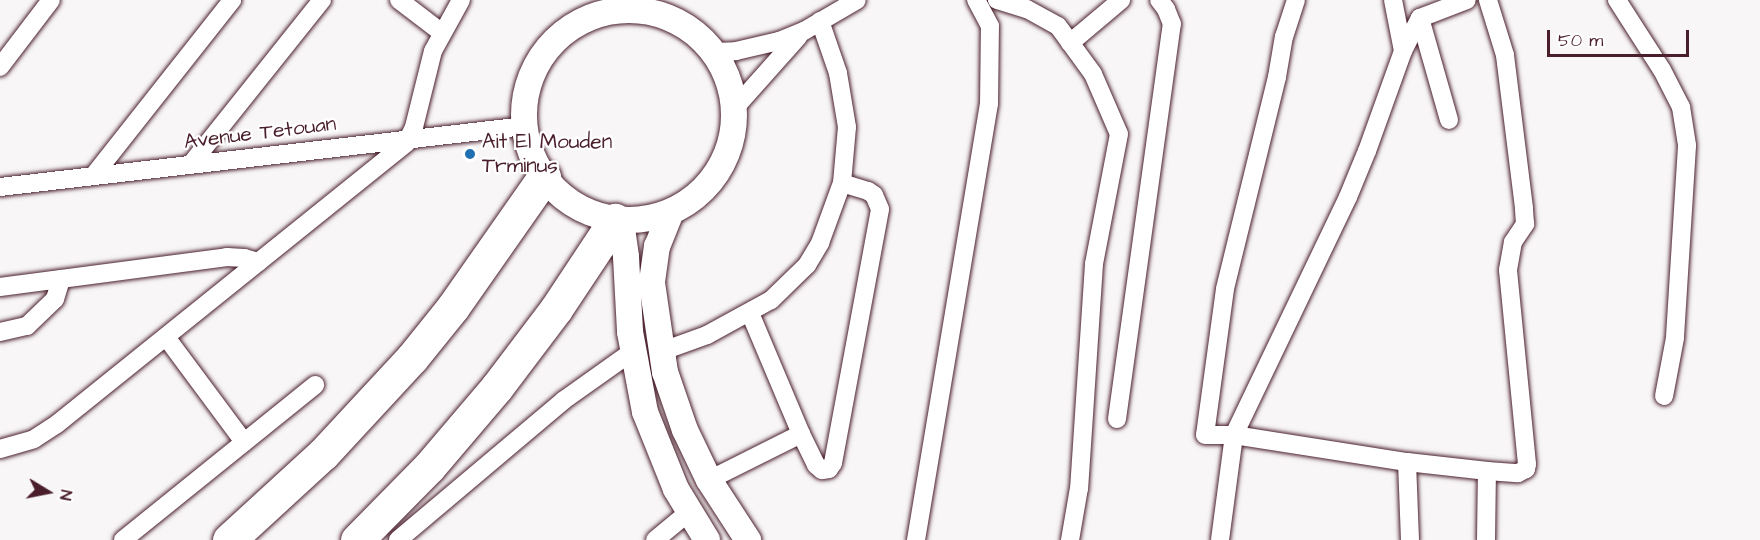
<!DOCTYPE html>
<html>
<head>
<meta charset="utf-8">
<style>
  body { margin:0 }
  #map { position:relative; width:1760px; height:540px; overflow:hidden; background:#f8f6f7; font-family:"Architects Daughter",sans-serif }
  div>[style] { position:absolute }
  .roads { filter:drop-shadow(0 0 2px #4a1f2b) drop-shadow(0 0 2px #4a1f2b) }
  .street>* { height:18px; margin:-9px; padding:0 9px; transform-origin:9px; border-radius:9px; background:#fff }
  .secondary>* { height:26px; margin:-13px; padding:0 13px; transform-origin:13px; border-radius:13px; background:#fff }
  .secondary>.ring { margin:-13px; padding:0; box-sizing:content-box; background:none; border:26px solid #fff; border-radius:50% }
  .highway>* { height:33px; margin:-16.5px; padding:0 16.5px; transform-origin:16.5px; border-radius:16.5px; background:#fff }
  .dots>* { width:16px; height:16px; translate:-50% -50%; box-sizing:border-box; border:3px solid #fff; border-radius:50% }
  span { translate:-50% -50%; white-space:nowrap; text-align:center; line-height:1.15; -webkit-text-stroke:4.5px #fff; paint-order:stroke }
  .street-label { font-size:21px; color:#4a1f2b }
  .poi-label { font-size:21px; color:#4a1f2b }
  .left { translate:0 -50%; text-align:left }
  .north { position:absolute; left:18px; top:462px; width:60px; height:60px; -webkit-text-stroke:4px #fff; paint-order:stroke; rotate:100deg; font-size:16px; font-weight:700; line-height:24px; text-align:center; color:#4a1f2b }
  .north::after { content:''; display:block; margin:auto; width:21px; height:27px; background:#4a1f2b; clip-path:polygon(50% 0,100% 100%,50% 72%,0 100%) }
  .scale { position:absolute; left:1547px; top:30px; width:142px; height:27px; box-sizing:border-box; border:3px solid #4a1f2b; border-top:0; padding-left:8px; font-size:18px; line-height:21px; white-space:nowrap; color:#4a1f2b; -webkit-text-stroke:4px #fff; paint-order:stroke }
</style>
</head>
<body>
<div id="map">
  <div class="roads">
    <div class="street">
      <i style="left:399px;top:0;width:53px;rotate:37.3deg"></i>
      <i style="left:997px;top:0;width:31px;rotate:17deg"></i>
      <i style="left:1027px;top:9px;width:35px;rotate:29deg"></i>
      <i style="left:1058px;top:26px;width:59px;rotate:53.9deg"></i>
      <i style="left:1093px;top:74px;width:65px;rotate:66.6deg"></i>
      <i style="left:1119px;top:134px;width:132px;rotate:100.9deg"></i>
      <i style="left:1094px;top:264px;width:225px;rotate:93.8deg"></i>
      <i style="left:1079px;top:488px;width:53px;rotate:99.8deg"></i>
      <i style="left:1296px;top:0;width:38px;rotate:108deg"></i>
      <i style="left:1284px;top:36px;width:42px;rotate:99.7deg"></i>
      <i style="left:1277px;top:77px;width:218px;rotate:103.8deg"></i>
      <i style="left:1225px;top:289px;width:147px;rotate:97.8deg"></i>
      <i style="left:1205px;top:435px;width:29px"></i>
      <i style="left:1234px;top:435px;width:175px;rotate:8.9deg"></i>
      <i style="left:1407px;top:462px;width:81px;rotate:6.4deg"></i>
      <i style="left:1393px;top:0;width:52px;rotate:78.9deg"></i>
      <i style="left:1617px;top:0;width:83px;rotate:57.3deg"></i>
      <i style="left:1662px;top:70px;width:42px;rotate:62.8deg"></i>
      <i style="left:1681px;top:107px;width:39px;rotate:81deg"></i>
      <i style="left:1687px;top:146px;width:192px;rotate:93.6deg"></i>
      <i style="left:1675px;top:338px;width:59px;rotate:100.7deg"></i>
      <i style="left:1420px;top:18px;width:106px;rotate:74.1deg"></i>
      <i style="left:1070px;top:43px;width:67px;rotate:-40.1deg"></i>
      <i style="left:713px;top:52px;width:23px;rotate:-2deg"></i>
      <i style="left:736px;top:51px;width:44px;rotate:-13.1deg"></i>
      <i style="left:779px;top:41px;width:27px;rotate:-22deg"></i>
      <i style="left:804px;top:31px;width:61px;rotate:-30.3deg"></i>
      <i style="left:0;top:67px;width:84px;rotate:-52.7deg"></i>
      <i style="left:733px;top:110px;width:98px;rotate:-48.3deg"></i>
      <i style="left:191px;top:164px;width:210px;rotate:-51.4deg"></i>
      <i style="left:94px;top:175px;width:223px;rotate:-51.7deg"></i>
      <i style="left:0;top:187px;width:529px;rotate:-6.63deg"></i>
      <i style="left:0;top:287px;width:229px;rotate:-7.5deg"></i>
      <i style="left:227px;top:257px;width:17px;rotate:3deg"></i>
      <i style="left:244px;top:258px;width:15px;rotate:16deg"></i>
      <i style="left:750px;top:313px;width:131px;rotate:67.1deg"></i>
      <i style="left:801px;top:434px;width:34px;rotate:64deg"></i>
      <i style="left:816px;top:465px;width:8px;rotate:40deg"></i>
      <i style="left:822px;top:470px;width:7px;rotate:-8deg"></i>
      <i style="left:829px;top:469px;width:7px;rotate:-56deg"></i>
      <i style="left:833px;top:463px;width:258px;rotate:-79.5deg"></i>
      <i style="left:880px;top:209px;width:15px;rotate:-113deg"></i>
      <i style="left:874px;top:195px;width:7px;rotate:-146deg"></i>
      <i style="left:868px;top:191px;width:27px;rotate:-163deg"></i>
      <i style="left:0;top:332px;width:28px;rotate:-13deg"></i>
      <i style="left:27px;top:326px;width:39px;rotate:-44deg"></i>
      <i style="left:55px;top:299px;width:21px;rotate:-73deg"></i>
      <i style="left:166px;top:337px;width:131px;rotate:53.4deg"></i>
      <i style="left:660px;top:352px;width:50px;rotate:-19.9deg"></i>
      <i style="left:707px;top:335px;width:73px;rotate:-28.7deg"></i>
      <i style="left:771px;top:300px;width:50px;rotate:-44.2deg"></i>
      <i style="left:807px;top:265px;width:26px;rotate:-59deg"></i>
      <i style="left:820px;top:243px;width:64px;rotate:-69.9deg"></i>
      <i style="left:842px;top:183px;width:56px;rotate:-84.9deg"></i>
      <i style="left:847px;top:127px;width:55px;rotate:-99.5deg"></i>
      <i style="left:838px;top:73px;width:55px;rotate:-109.1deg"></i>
      <i style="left:1117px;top:419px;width:399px;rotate:-82.1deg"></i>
      <i style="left:1172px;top:24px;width:16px;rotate:-112deg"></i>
      <i style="left:1166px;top:9px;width:11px;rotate:-128deg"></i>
      <i style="left:0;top:449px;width:35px;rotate:-16deg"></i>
      <i style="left:34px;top:439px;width:27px;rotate:-33deg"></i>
      <i style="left:57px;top:424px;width:448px;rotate:-38.8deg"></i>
      <i style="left:406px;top:143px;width:18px;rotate:-63deg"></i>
      <i style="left:414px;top:127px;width:78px;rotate:-76deg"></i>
      <i style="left:433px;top:51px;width:58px;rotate:-61.2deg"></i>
      <i style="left:1407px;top:462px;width:78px;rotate:87.8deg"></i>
      <i style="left:709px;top:480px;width:103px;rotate:-26.6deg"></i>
      <i style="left:123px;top:540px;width:247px;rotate:-38.9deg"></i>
      <i style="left:398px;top:540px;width:217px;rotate:-40.1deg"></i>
      <i style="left:564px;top:400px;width:85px;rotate:-35.4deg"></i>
      <i style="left:655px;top:540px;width:44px;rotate:-39.5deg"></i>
      <i style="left:916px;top:540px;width:442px;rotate:-80.5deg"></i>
      <i style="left:989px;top:104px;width:78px;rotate:-89.3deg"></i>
      <i style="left:990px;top:26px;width:30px;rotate:-118deg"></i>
      <i style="left:1220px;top:540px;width:106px;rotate:-82.4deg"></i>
      <i style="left:1234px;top:435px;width:264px;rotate:-64.4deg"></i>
      <i style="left:1348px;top:197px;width:50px;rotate:-67.6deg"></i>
      <i style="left:1367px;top:151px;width:106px;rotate:-70.2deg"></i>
      <i style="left:1403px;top:51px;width:37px;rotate:-63deg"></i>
      <i style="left:1420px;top:18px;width:50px;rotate:-21deg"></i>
      <i style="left:1486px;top:540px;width:69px;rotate:-89.2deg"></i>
      <i style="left:1487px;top:471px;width:31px;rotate:4deg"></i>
      <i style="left:1518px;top:473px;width:9px;rotate:-27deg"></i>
      <i style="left:1526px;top:469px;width:5px;rotate:-79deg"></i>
      <i style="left:1527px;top:464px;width:195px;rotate:-95.6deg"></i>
      <i style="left:1508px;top:270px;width:28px;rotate:-80deg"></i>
      <i style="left:1513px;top:242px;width:22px;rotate:-56deg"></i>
      <i style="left:1525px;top:224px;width:16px;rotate:-94deg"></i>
      <i style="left:1524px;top:208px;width:154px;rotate:-97.1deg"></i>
      <i style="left:1505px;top:55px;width:58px;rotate:-107.2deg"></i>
    </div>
    <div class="secondary">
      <i class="ring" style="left:524px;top:10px;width:184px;height:184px"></i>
      <i style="left:671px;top:212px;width:37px;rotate:112deg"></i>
      <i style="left:657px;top:246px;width:37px;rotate:98deg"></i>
      <i style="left:652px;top:283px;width:90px;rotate:81.7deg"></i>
      <i style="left:665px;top:372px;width:61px;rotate:71deg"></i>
      <i style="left:685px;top:430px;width:55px;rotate:64.4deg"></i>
      <i style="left:709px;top:480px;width:72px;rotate:57deg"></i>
      <i style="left:621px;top:221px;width:36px;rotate:82deg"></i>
      <i style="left:626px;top:257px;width:75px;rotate:86.9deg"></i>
      <i style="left:630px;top:332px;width:81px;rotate:79.4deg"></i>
      <i style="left:645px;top:412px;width:83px;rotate:68.1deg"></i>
      <i style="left:676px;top:489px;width:60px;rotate:58.7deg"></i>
    </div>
    <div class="highway">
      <i style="left:229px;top:540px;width:127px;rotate:-42.5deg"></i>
      <i style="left:323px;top:454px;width:131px;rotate:-47.2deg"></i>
      <i style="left:412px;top:358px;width:65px;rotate:-51.2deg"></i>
      <i style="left:453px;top:307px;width:159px;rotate:-55deg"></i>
      <i style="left:357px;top:540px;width:103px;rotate:-45.4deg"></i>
      <i style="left:429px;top:467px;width:105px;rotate:-49.6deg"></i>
      <i style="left:497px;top:387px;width:98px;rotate:-52.9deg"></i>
      <i style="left:556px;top:309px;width:107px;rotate:-56.5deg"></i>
    </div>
  </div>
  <div class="dots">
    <i style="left:470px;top:154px;background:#1f6fb2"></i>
  </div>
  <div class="street-label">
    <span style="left:260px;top:133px;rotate:-7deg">Avenue Tetouan</span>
  </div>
  <div class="poi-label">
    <span class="left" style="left:482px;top:154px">Ait El Mouden<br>Trminus</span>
  </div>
  <div class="north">N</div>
  <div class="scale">50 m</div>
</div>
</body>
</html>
